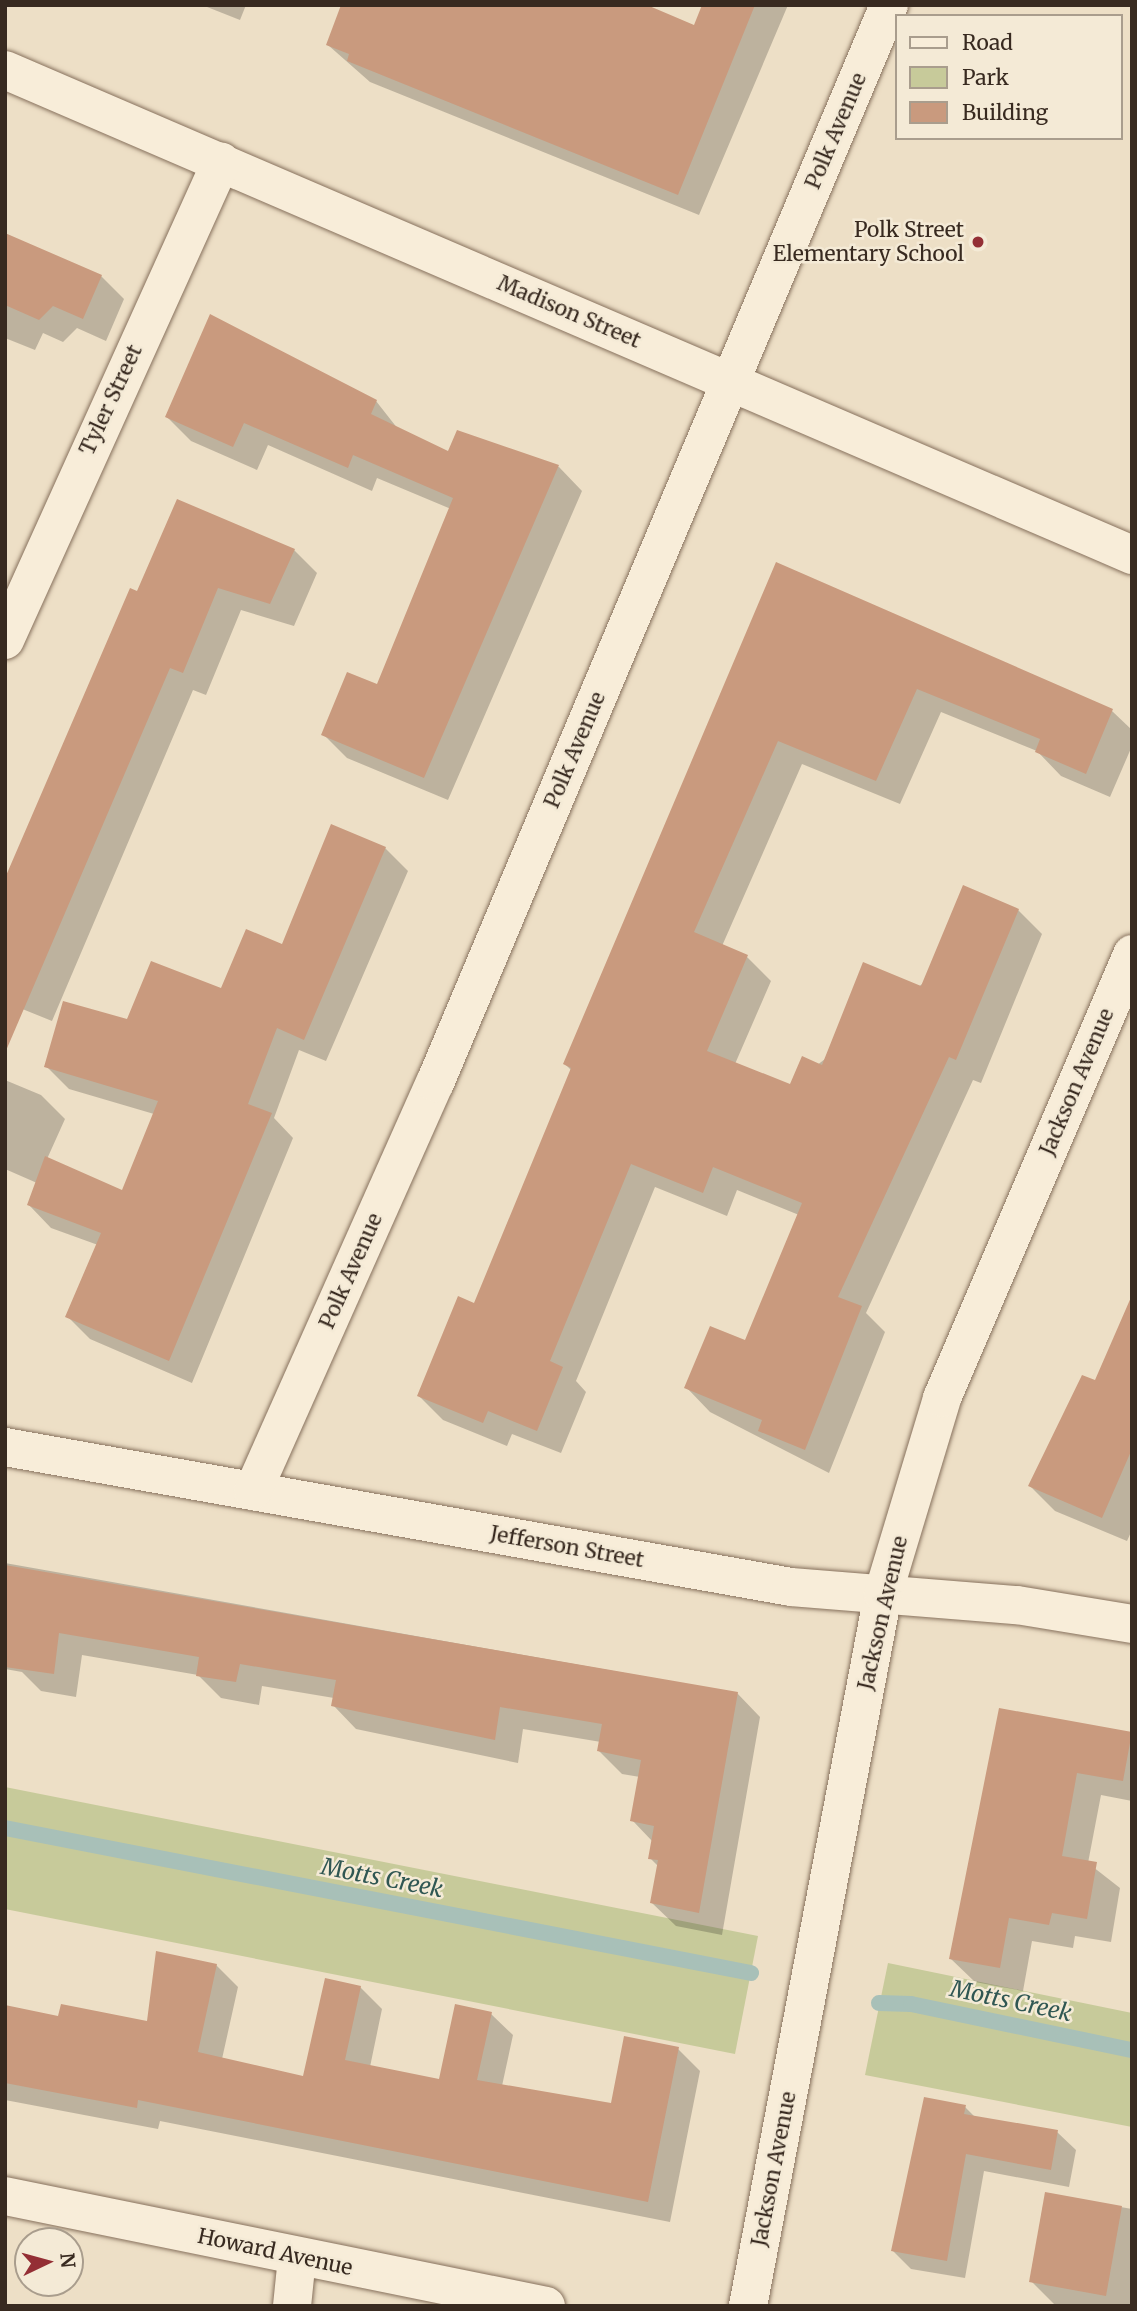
<!DOCTYPE html>
<html>
<head>
<meta charset="utf-8">
<style>
  body { margin:0 }
  #map { position:relative; width:1137px; height:2311px; overflow:hidden; background:#eddfc6; font-family:Merriweather,serif }
  div>[style] { position:absolute }
  .green>* { inset:0; background:#c7ca9a }
  .shadow>* { inset:0; background:#0003 }
  .stream>* { height:16px; margin:-8px; padding:0 8px; transform-origin:8px; border-radius:8px; background:#a8c0b8 }
  .building>* { inset:0; background:#c99a7e }
  .roads { filter:drop-shadow(0 0 2px #87715d) drop-shadow(0 0 2px #87715d) }
  .minor>* { height:38px; margin:-19px; padding:0 19px; transform-origin:19px; border-radius:19px; background:#f8edd9 }
  .dots>* { width:19px; height:19px; translate:-50% -50%; box-sizing:border-box; border:4px solid #f4ead6; border-radius:50% }
  span { translate:-50% -50%; white-space:nowrap; text-align:center; line-height:1.15; -webkit-text-stroke:5px #f4ead6; paint-order:stroke }
  .street-label { font-size:21px; color:#382a20 }
  .poi-label { font-size:21px; color:#382a20 }
  .right { translate:-100% -50%; text-align:right }
  .water-label { font-size:23px; color:#305753; font-style:italic }
  .frame { position:absolute; inset:0; border:7px solid #382a20; pointer-events:none }
  .legend { position:absolute; left:895px; top:14px; width:228px; height:126px; box-sizing:border-box; background:#f4ead6; border:2px solid #a99d8d; margin:0; padding:9px 12px; list-style:none; font-size:21px; color:#382a20 }
  .legend li { display:flex; align-items:center; gap:14px; height:35px }
  .legend b { width:35px; border:2px solid #a99d8d }
  .north { position:absolute; left:14px; top:2227px; width:70px; height:70px; box-sizing:border-box; background:#f4ead6; border:2px solid #a99d8d; border-radius:50%; rotate:85deg; font-size:19px; font-weight:700; line-height:28px; text-align:center; color:#382a20 }
  .north::after { content:''; display:block; margin:auto; width:24px; height:32px; background:#942f35; clip-path:polygon(50% 0,100% 100%,50% 72%,0 100%) }
</style>
</head>
<body>
<div id="map">
  <div class="green">
    <i style="clip-path:polygon(5px 1787px,758px 1936px,735px 2054px,5px 1909px)"></i>
    <i style="clip-path:polygon(888px 1963px,1132px 2013px,1132px 2127px,865px 2075px)"></i>
  </div>
  <div class="shadow">
    <i style="clip-path:polygon(202px 5px,246px 5px,240px 20px)"></i>
    <i style="clip-path:polygon(704px 5px,788px 5px,699px 215px,370px 82px,328px 45px,695px 27px)"></i>
    <i style="clip-path:polygon(5px 235px,101px 276px,124px 299px,106px 341px,77px 328px,63px 342px,43px 333px,35px 350px,5px 338px)"></i>
    <i style="clip-path:polygon(376px 401px,398px 429px,449px 453px,458px 432px,559px 467px,582px 491px,448px 800px,347px 758px,323px 734px,378px 686px,451px 509px,377px 478px,372px 491px,268px 445px,257px 470px,191px 441px,167px 417px)"></i>
    <i style="clip-path:polygon(294px 550px,317px 573px,294px 626px,241px 610px,206px 695px,193px 690px,52px 1021px,5px 1002px,137px 593px)"></i>
    <i style="clip-path:polygon(777px 564px,1112px 711px,1132px 730px,1132px 746px,1110px 797px,1061px 776px,1037px 751px,941px 712px,900px 804px,802px 764px,722px 946px,747px 957px,771px 981px,735px 1064px,790px 1086px,1018px 910px,1042px 934px,981px 1083px,973px 1080px,866px 1313px,885px 1332px,829px 1473px,710px 1412px,686px 1387px,746px 1343px,799px 1215px,737px 1190px,727px 1216px,655px 1187px,576px 1381px,586px 1392px,561px 1453px,512px 1434px,507px 1446px,443px 1420px,419px 1396px,475px 1305px,572px 1071px,565px 1064px)"></i>
    <i style="clip-path:polygon(385px 848px,408px 871px,326px 1061px,299px 1050px,274px 1118px,293px 1138px,192px 1383px,90px 1339px,67px 1316px,98px 1245px,51px 1228px,29px 1205px,37px 1183px,5px 1169px,5px 1080px,41px 1095px,65px 1119px,47px 1159px,122px 1193px,154px 1114px,69px 1089px,46px 1066px,128px 1022px,222px 990px,283px 947px)"></i>
    <i style="clip-path:polygon(1132px 1299px,1132px 1530px,1127px 1541px,1055px 1511px,1030px 1486px,1096px 1382px)"></i>
    <i style="clip-path:polygon(5px 1563px,737px 1693px,760px 1717px,722px 1935px,676px 1926px,652px 1903px,659px 1867px,650px 1858px,653px 1842px,632px 1820px,640px 1777px,622px 1774px,599px 1751px,601px 1742px,523px 1729px,518px 1763px,356px 1729px,333px 1705px,334px 1698px,262px 1686px,259px 1705px,221px 1698px,198px 1675px,82px 1655px,76px 1697px,41px 1691px,22px 1672px,5px 1669px)"></i>
    <i style="clip-path:polygon(1000px 1710px,1132px 1733px,1132px 1801px,1101px 1795px,1088px 1863px,1120px 1888px,1111px 1942px,1075px 1936px,1073px 1948px,1032px 1941px,1023px 1991px,975px 1982px,951px 1959px)"></i>
    <i style="clip-path:polygon(216px 1965px,238px 1987px,222px 2059px,305px 2078px,360px 1987px,382px 2009px,370px 2067px,440px 2082px,491px 2014px,513px 2035px,502px 2086px,612px 2105px,678px 2049px,700px 2071px,670px 2222px,160px 2121px,158px 2129px,5px 2100px,5px 2007px,60px 2018px,149px 2023px)"></i>
    <i style="clip-path:polygon(965px 2107px,976px 2118px,1057px 2132px,1076px 2150px,1069px 2187px,984px 2171px,965px 2278px,911px 2269px,893px 2251px)"></i>
    <i style="clip-path:polygon(1047px 2194px,1132px 2209px,1132px 2306px,1055px 2305px,1031px 2281px)"></i>
  </div>
  <div class="stream">
    <i style="left:5px;top:1828px;width:760px;rotate:11deg"></i>
    <i style="left:879px;top:2003px;width:32px;rotate:2deg"></i>
    <i style="left:911px;top:2004px;width:226px;rotate:11.8deg"></i>
  </div>
  <div class="building">
    <i style="clip-path:polygon(341px 5px,647px 5px,694px 25px,702px 5px,755px 5px,678px 195px,347px 61px,349px 54px,326px 45px)"></i>
    <i style="clip-path:polygon(5px 233px,102px 275px,83px 319px,53px 306px,39px 320px,5px 305px)"></i>
    <i style="clip-path:polygon(210px 314px,377px 400px,371px 414px,448px 451px,457px 430px,559px 465px,424px 778px,321px 735px,347px 672px,377px 684px,453px 498px,353px 455px,348px 468px,244px 423px,233px 447px,165px 417px)"></i>
    <i style="clip-path:polygon(177px 499px,295px 549px,270px 604px,218px 588px,183px 673px,170px 668px,5px 1053px,5px 878px,130px 588px,137px 591px)"></i>
    <i style="clip-path:polygon(776px 562px,1113px 709px,1086px 774px,1035px 752px,1040px 739px,917px 689px,876px 781px,778px 741px,694px 932px,748px 955px,707px 1051px,790px 1084px,802px 1056px,822px 1065px,863px 962px,921px 986px,963px 885px,1019px 909px,956px 1060px,949px 1057px,838px 1297px,862px 1306px,805px 1450px,758px 1431px,762px 1420px,684px 1388px,710px 1326px,745px 1340px,802px 1203px,713px 1167px,703px 1193px,631px 1164px,550px 1361px,563px 1367px,537px 1431px,488px 1411px,483px 1423px,417px 1396px,458px 1296px,474px 1303px,571px 1068px,563px 1064px)"></i>
    <i style="clip-path:polygon(331px 824px,386px 847px,304px 1040px,277px 1028px,248px 1104px,272px 1113px,169px 1361px,65px 1317px,101px 1233px,27px 1205px,45px 1156px,122px 1190px,158px 1101px,44px 1067px,63px 1001px,127px 1019px,151px 961px,221px 988px,246px 929px,282px 944px)"></i>
    <i style="clip-path:polygon(1132px 1295px,1132px 1449px,1102px 1518px,1028px 1486px,1082px 1375px,1095px 1380px)"></i>
    <i style="clip-path:polygon(5px 1565px,738px 1692px,699px 1913px,650px 1903px,658px 1860px,648px 1859px,654px 1826px,630px 1821px,641px 1760px,597px 1751px,602px 1724px,500px 1707px,495px 1740px,331px 1706px,336px 1680px,240px 1664px,236px 1682px,196px 1676px,199px 1657px,59px 1633px,54px 1674px,5px 1667px)"></i>
    <i style="clip-path:polygon(999px 1708px,1132px 1732px,1123px 1781px,1077px 1773px,1062px 1856px,1097px 1862px,1087px 1919px,1052px 1913px,1049px 1925px,1009px 1918px,1000px 1968px,949px 1959px)"></i>
    <i style="clip-path:polygon(156px 1951px,217px 1964px,198px 2052px,303px 2076px,325px 1978px,361px 1986px,345px 2060px,439px 2079px,455px 2004px,492px 2012px,477px 2080px,611px 2103px,624px 2036px,679px 2047px,648px 2202px,138px 2100px,137px 2108px,5px 2083px,5px 2005px,58px 2016px,61px 2004px,147px 2021px)"></i>
    <i style="clip-path:polygon(924px 2097px,966px 2105px,964px 2114px,1058px 2130px,1051px 2170px,966px 2154px,947px 2261px,891px 2251px)"></i>
    <i style="clip-path:polygon(1045px 2192px,1122px 2206px,1106px 2296px,1029px 2282px)"></i>
  </div>
  <div class="roads">
    <div class="minor">
      <i style="left:5px;top:70px;width:1227px;rotate:23.28deg"></i>
      <i style="left:5px;top:640px;width:525px;rotate:-65.68deg"></i>
      <i style="left:5px;top:1447px;width:798px;rotate:10.1deg"></i>
      <i style="left:791px;top:1587px;width:227px;rotate:4.6deg"></i>
      <i style="left:1017px;top:1605px;width:117px;rotate:9.4deg"></i>
      <i style="left:253px;top:1491px;width:447px;rotate:-66deg"></i>
      <i style="left:435px;top:1083px;width:1170px;rotate:-67.16deg"></i>
      <i style="left:5px;top:2196px;width:552px;rotate:11.49deg"></i>
      <i style="left:292px;top:2306px;width:48px;rotate:-84.1deg"></i>
      <i style="left:748px;top:2306px;width:725px;rotate:-79.26deg"></i>
      <i style="left:883px;top:1594px;width:205px;rotate:-73.2deg"></i>
      <i style="left:942px;top:1398px;width:483px;rotate:-66.8deg"></i>
    </div>
  </div>
  <div class="dots">
    <i style="left:978px;top:242px;background:#942f35"></i>
  </div>
  <div class="street-label">
    <span style="left:836px;top:131px;rotate:-67deg">Polk Avenue</span>
    <span style="left:569px;top:312px;rotate:23deg">Madison Street</span>
    <span style="left:111px;top:400px;rotate:-65deg">Tyler Street</span>
    <span style="left:575px;top:750px;rotate:-67deg">Polk Avenue</span>
    <span style="left:1077px;top:1082px;rotate:-67deg">Jackson Avenue</span>
    <span style="left:351px;top:1271px;rotate:-66deg">Polk Avenue</span>
    <span style="left:567px;top:1547px;rotate:10deg">Jefferson Street</span>
    <span style="left:883px;top:1613px;rotate:-77deg">Jackson Avenue</span>
    <span style="left:774px;top:2169px;rotate:-79deg">Jackson Avenue</span>
    <span style="left:275px;top:2252px;rotate:12deg">Howard Avenue</span>
  </div>
  <div class="poi-label">
    <span class="right" style="left:964px;top:242px">Polk Street<br>Elementary School</span>
  </div>
  <div class="water-label">
    <span style="left:382px;top:1878px;rotate:11deg">Motts Creek</span>
    <span style="left:1011px;top:2001px;rotate:12deg">Motts Creek</span>
  </div>
  <div class="frame"></div>
  <ul class="legend">
  <li><b style="height:9px;background:#f8edd9"></b>Road</li>
  <li><b style="height:19px;background:#c7ca9a"></b>Park</li>
  <li><b style="height:19px;background:#c99a7e"></b>Building</li>
  </ul>
  <div class="north">N</div>
</div>
</body>
</html>
